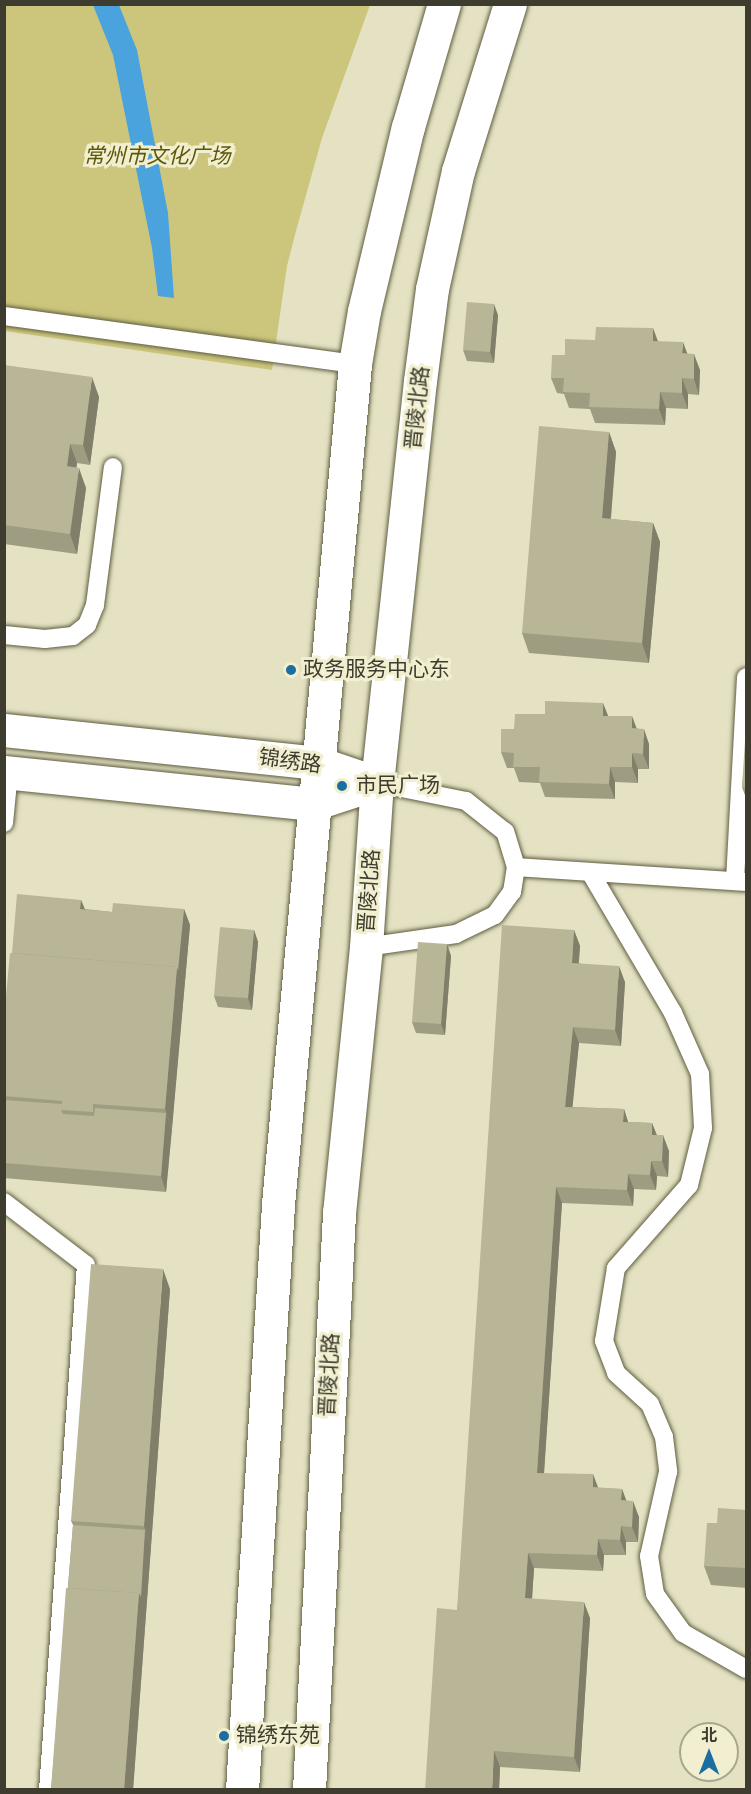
<!DOCTYPE html>
<html>
<head>
<meta charset="utf-8">
<style>
  body { margin:0 }
  #map { position:relative; width:751px; height:1794px; overflow:hidden; background:#e4e2c2; font-family:Spectral,"Noto Sans SC",serif }
  div>[style] { position:absolute }
  .green>* { inset:0; background:#ccc67c }
  .water>* { inset:0; background:#4aa3dd }
  .roads { filter:drop-shadow(0 0 2px #5f5d41) drop-shadow(0 0 2px #5f5d41) }
  .lane>* { height:18px; margin:-9px; padding:0 9px; transform-origin:9px; border-radius:9px; background:#fff }
  .secondary>* { height:33px; margin:-16.5px; padding:0 16.5px; transform-origin:16.5px; border-radius:16.5px; background:#fff }
  .wall>* { inset:0; background:#9e9d82 }
  .shaded-wall>* { inset:0; background:#817f6a }
  .building>* { inset:0; background:#b8b697 }
  .dots>* { width:16px; height:16px; translate:-50% -50%; box-sizing:border-box; border:3px solid #f1efcf; border-radius:50% }
  span { translate:-50% -50%; white-space:nowrap; text-align:center; line-height:1.15; -webkit-text-stroke:6px #f1efcf; paint-order:stroke }
  .park-label { font-size:21px; color:#5d570a; font-style:italic }
  .street-label { font-size:21px; color:#3d3c2f }
  .poi-label { font-size:21px; color:#3d3c2f }
  .left { translate:0 -50%; text-align:left }
  .frame { position:absolute; inset:0; border:6px solid #3d3c2f; pointer-events:none }
  .north { position:absolute; left:679px; top:1722px; width:60px; height:60px; box-sizing:border-box; background:#f1efcf; border:2px solid #a9a78f; border-radius:50%; rotate:0deg; font-size:16px; font-weight:700; line-height:24px; text-align:center; color:#3d3c2f }
  .north::after { content:''; display:block; margin:auto; width:21px; height:27px; background:#1b6e9f; clip-path:polygon(50% 0,100% 100%,50% 72%,0 100%) }
</style>
</head>
<body>
<div id="map">
  <div class="green">
    <i style="clip-path:polygon(5px 5px,370px 5px,322px 138px,296px 231px,287px 266px,272px 370px,5px 331px)"></i>
  </div>
  <div class="water">
    <i style="clip-path:polygon(93px 5px,119px 5px,137px 50px,168px 213px,174px 298px,158px 296px,152px 248px,113px 55px)"></i>
  </div>
  <div class="roads">
    <div class="lane">
      <i style="left:4px;top:316px;width:354px;rotate:7.8deg"></i>
      <i style="left:4px;top:635px;width:41px;rotate:5.6deg"></i>
      <i style="left:45px;top:639px;width:28px;rotate:-6deg"></i>
      <i style="left:73px;top:636px;width:18px;rotate:-38deg"></i>
      <i style="left:87px;top:625px;width:22px;rotate:-68deg"></i>
      <i style="left:95px;top:605px;width:139px;rotate:-82.6deg"></i>
      <i style="left:4px;top:823px;width:51px;rotate:-84.4deg"></i>
      <i style="left:516px;top:867px;width:230px;rotate:3.7deg"></i>
      <i style="left:590px;top:872px;width:164px;rotate:59.5deg"></i>
      <i style="left:673px;top:1013px;width:67px;rotate:66.1deg"></i>
      <i style="left:700px;top:1074px;width:54px;rotate:86.8deg"></i>
      <i style="left:703px;top:1128px;width:59px;rotate:103.8deg"></i>
      <i style="left:689px;top:1185px;width:111px;rotate:131.3deg"></i>
      <i style="left:616px;top:1268px;width:74px;rotate:99.3deg"></i>
      <i style="left:604px;top:1341px;width:34px;rotate:69deg"></i>
      <i style="left:616px;top:1373px;width:46px;rotate:42.4deg"></i>
      <i style="left:650px;top:1404px;width:36px;rotate:67deg"></i>
      <i style="left:664px;top:1437px;width:35px;rotate:83deg"></i>
      <i style="left:668px;top:1472px;width:86px;rotate:102.7deg"></i>
      <i style="left:649px;top:1556px;width:38px;rotate:81deg"></i>
      <i style="left:655px;top:1594px;width:48px;rotate:54.3deg"></i>
      <i style="left:683px;top:1633px;width:73px;rotate:29.7deg"></i>
      <i style="left:735px;top:881px;width:204px;rotate:-86.9deg"></i>
      <i style="left:366px;top:947px;width:91px;rotate:-8.2deg"></i>
      <i style="left:456px;top:934px;width:43px;rotate:-26deg"></i>
      <i style="left:495px;top:915px;width:29px;rotate:-54deg"></i>
      <i style="left:512px;top:892px;width:25px;rotate:-81deg"></i>
      <i style="left:516px;top:867px;width:37px;rotate:-107deg"></i>
      <i style="left:505px;top:832px;width:50px;rotate:-141.5deg"></i>
      <i style="left:466px;top:801px;width:91px;rotate:-168.6deg"></i>
      <i style="left:4px;top:1202px;width:103px;rotate:37.5deg"></i>
      <i style="left:86px;top:1265px;width:526px;rotate:94.14deg"></i>
    </div>
    <div class="secondary">
      <i style="left:4px;top:730px;width:316px;rotate:6deg"></i>
      <i style="left:318px;top:763px;width:62px;rotate:18.7deg"></i>
      <i style="left:4px;top:772px;width:311px;rotate:5.9deg"></i>
      <i style="left:313px;top:804px;width:67px;rotate:-18.2deg"></i>
      <i style="left:242px;top:1790px;width:587px;rotate:-86.48deg"></i>
      <i style="left:278px;top:1204px;width:844px;rotate:-84.76deg"></i>
      <i style="left:355px;top:364px;width:54px;rotate:-80.4deg"></i>
      <i style="left:364px;top:311px;width:189px;rotate:-76.6deg"></i>
      <i style="left:408px;top:127px;width:128px;rotate:-73.7deg"></i>
      <i style="left:309px;top:1790px;width:578px;rotate:-87.02deg"></i>
      <i style="left:339px;top:1213px;width:267px;rotate:-84.2deg"></i>
      <i style="left:366px;top:947px;width:164px;rotate:-86.2deg"></i>
      <i style="left:377px;top:783px;width:404px;rotate:-83.9deg"></i>
      <i style="left:420px;top:381px;width:93px;rotate:-82.6deg"></i>
      <i style="left:432px;top:289px;width:121px;rotate:-77.6deg"></i>
      <i style="left:458px;top:171px;width:175px;rotate:-72.7deg"></i>
    </div>
  </div>
  <div class="wall">
    <i style="clip-path:polygon(498px 315px,494px 363px,467px 361px,463px 350px)"></i>
    <i style="clip-path:polygon(658px 341px,687px 354px,700px 370px,699px 395px,688px 394px,688px 409px,666px 408px,665px 425px,595px 423px,590px 409px,569px 408px,564px 394px,557px 393px,551px 378px,565px 355px)"></i>
    <i style="clip-path:polygon(4px 365px,99px 397px,90px 465px,77px 463px,76px 468px,86px 488px,77px 554px,4px 544px)"></i>
    <i style="clip-path:polygon(609px 432px,616px 452px,611px 519px,653px 523px,660px 542px,649px 663px,529px 653px,522px 633px)"></i>
    <i style="clip-path:polygon(608px 716px,636px 728px,649px 744px,649px 769px,638px 769px,638px 783px,615px 782px,615px 799px,545px 797px,540px 783px,519px 782px,514px 768px,507px 768px,501px 752px,514px 729px)"></i>
    <i style="clip-path:polygon(747px 741px,747px 801px,742px 787px)"></i>
    <i style="clip-path:polygon(81px 900px,85px 909px,112px 912px,184px 909px,190px 925px,166px 1192px,4px 1178px,4px 1096px,12px 953px)"></i>
    <i style="clip-path:polygon(254px 930px,258px 942px,252px 1010px,218px 1007px,214px 996px)"></i>
    <i style="clip-path:polygon(574px 930px,580px 946px,579px 963px,625px 982px,621px 1046px,579px 1043px,572px 1107px,624px 1109px,628px 1122px,652px 1123px,657px 1135px,669px 1151px,668px 1177px,657px 1176px,656px 1190px,634px 1189px,633px 1206px,562px 1203px,544px 1473px,598px 1488px,622px 1489px,626px 1501px,639px 1517px,638px 1542px,626px 1542px,626px 1555px,604px 1555px,603px 1571px,534px 1568px,532px 1599px,590px 1618px,580px 1772px,500px 1767px,499px 1790px,457px 1610px)"></i>
    <i style="clip-path:polygon(447px 944px,451px 956px,445px 1035px,416px 1033px,412px 1022px)"></i>
    <i style="clip-path:polygon(170px 1289px,133px 1790px,51px 1790px,73px 1525px,71px 1521px)"></i>
    <i style="clip-path:polygon(747px 1510px,747px 1588px,711px 1585px,704px 1566px,717px 1523px)"></i>
  </div>
  <div class="shaded-wall">
    <i style="clip-path:polygon(494px 304px,498px 315px,494px 363px,490px 352px)"></i>
    <i style="clip-path:polygon(653px 328px,659px 344px,653px 341px)"></i>
    <i style="clip-path:polygon(683px 342px,689px 358px,682px 353px)"></i>
    <i style="clip-path:polygon(694px 354px,700px 370px,699px 395px,694px 379px)"></i>
    <i style="clip-path:polygon(92px 377px,99px 397px,90px 465px,83px 445px)"></i>
    <i style="clip-path:polygon(682px 378px,688px 394px,688px 409px,682px 393px)"></i>
    <i style="clip-path:polygon(660px 392px,666px 408px,665px 425px,659px 409px)"></i>
    <i style="clip-path:polygon(609px 432px,616px 452px,609px 538px,602px 518px)"></i>
    <i style="clip-path:polygon(70px 444px,77px 463px,74px 486px,67px 466px)"></i>
    <i style="clip-path:polygon(79px 468px,86px 488px,77px 554px,70px 534px)"></i>
    <i style="clip-path:polygon(653px 523px,660px 542px,649px 663px,642px 643px)"></i>
    <i style="clip-path:polygon(603px 703px,609px 718px,603px 716px)"></i>
    <i style="clip-path:polygon(632px 716px,638px 732px,632px 728px)"></i>
    <i style="clip-path:polygon(644px 729px,649px 744px,649px 769px,643px 754px)"></i>
    <i style="clip-path:polygon(632px 753px,638px 769px,638px 783px,632px 767px)"></i>
    <i style="clip-path:polygon(610px 767px,615px 782px,615px 799px,609px 784px)"></i>
    <i style="clip-path:polygon(81px 900px,87px 915px,80px 909px)"></i>
    <i style="clip-path:polygon(184px 909px,190px 925px,172px 1129px,165px 1109px,177px 967px)"></i>
    <i style="clip-path:polygon(254px 930px,258px 942px,252px 1010px,248px 998px)"></i>
    <i style="clip-path:polygon(574px 930px,580px 946px,577px 979px,572px 963px)"></i>
    <i style="clip-path:polygon(447px 944px,451px 956px,445px 1035px,441px 1024px)"></i>
    <i style="clip-path:polygon(619px 966px,625px 982px,621px 1046px,615px 1030px)"></i>
    <i style="clip-path:polygon(573px 1027px,579px 1043px,571px 1122px,565px 1107px)"></i>
    <i style="clip-path:polygon(624px 1109px,629px 1125px,623px 1122px)"></i>
    <i style="clip-path:polygon(166px 1113px,172px 1129px,166px 1192px,161px 1176px)"></i>
    <i style="clip-path:polygon(652px 1123px,658px 1139px,652px 1135px)"></i>
    <i style="clip-path:polygon(663px 1135px,669px 1151px,668px 1177px,662px 1161px)"></i>
    <i style="clip-path:polygon(651px 1161px,657px 1176px,656px 1190px,650px 1175px)"></i>
    <i style="clip-path:polygon(628px 1174px,634px 1189px,633px 1206px,627px 1190px)"></i>
    <i style="clip-path:polygon(556px 1187px,562px 1203px,543px 1488px,537px 1473px)"></i>
    <i style="clip-path:polygon(163px 1269px,170px 1289px,151px 1546px,144px 1526px)"></i>
    <i style="clip-path:polygon(593px 1474px,599px 1490px,593px 1487px)"></i>
    <i style="clip-path:polygon(622px 1489px,628px 1505px,621px 1500px)"></i>
    <i style="clip-path:polygon(633px 1501px,639px 1517px,638px 1542px,632px 1527px)"></i>
    <i style="clip-path:polygon(621px 1526px,626px 1542px,626px 1555px,620px 1540px)"></i>
    <i style="clip-path:polygon(145px 1530px,151px 1546px,133px 1790px,124px 1790px,139px 1593px)"></i>
    <i style="clip-path:polygon(598px 1539px,604px 1555px,603px 1571px,597px 1555px)"></i>
    <i style="clip-path:polygon(528px 1553px,534px 1568px,531px 1614px,525px 1598px)"></i>
    <i style="clip-path:polygon(584px 1602px,590px 1618px,580px 1772px,574px 1757px)"></i>
    <i style="clip-path:polygon(494px 1751px,500px 1767px,499px 1790px,492px 1790px)"></i>
  </div>
  <div class="building">
    <i style="clip-path:polygon(467px 302px,494px 304px,490px 352px,463px 350px)"></i>
    <i style="clip-path:polygon(596px 327px,653px 328px,653px 341px,683px 342px,682px 353px,694px 354px,694px 379px,682px 378px,682px 393px,660px 392px,659px 409px,589px 407px,590px 393px,563px 392px,564px 378px,551px 378px,552px 355px,565px 355px,565px 339px,595px 340px)"></i>
    <i style="clip-path:polygon(4px 365px,92px 377px,83px 445px,70px 444px,67px 466px,79px 468px,70px 534px,4px 525px)"></i>
    <i style="clip-path:polygon(539px 426px,609px 432px,602px 518px,653px 523px,642px 643px,522px 633px)"></i>
    <i style="clip-path:polygon(545px 701px,603px 703px,603px 716px,632px 716px,632px 728px,644px 729px,643px 754px,632px 753px,632px 767px,610px 767px,609px 784px,539px 782px,540px 767px,513px 767px,514px 753px,501px 752px,501px 729px,514px 729px,515px 714px,545px 714px)"></i>
    <i style="clip-path:polygon(745px 741px,747px 741px,747px 788px,742px 787px)"></i>
    <i style="clip-path:polygon(17px 894px,81px 900px,80px 909px,112px 912px,113px 903px,184px 909px,178px 971px,177px 967px,12px 953px)"></i>
    <i style="clip-path:polygon(502px 925px,574px 930px,572px 963px,619px 966px,615px 1030px,573px 1027px,565px 1107px,624px 1109px,623px 1122px,652px 1123px,652px 1135px,663px 1135px,662px 1161px,651px 1161px,650px 1175px,628px 1174px,627px 1190px,556px 1187px,537px 1473px,593px 1474px,593px 1487px,622px 1489px,621px 1500px,633px 1501px,632px 1527px,621px 1526px,620px 1540px,598px 1539px,597px 1555px,528px 1553px,525px 1598px,584px 1602px,574px 1757px,494px 1751px,492px 1790px,425px 1790px,437px 1608px,457px 1610px)"></i>
    <i style="clip-path:polygon(220px 927px,254px 930px,248px 998px,214px 996px)"></i>
    <i style="clip-path:polygon(418px 942px,447px 944px,441px 1024px,412px 1022px)"></i>
    <i style="clip-path:polygon(10px 953px,177px 967px,165px 1109px,93px 1104px,93px 1112px,61px 1110px,62px 1101px,4px 1096px,4px 1017px)"></i>
    <i style="clip-path:polygon(4px 1100px,62px 1104px,61px 1110px,63px 1114px,94px 1116px,95px 1108px,166px 1113px,161px 1176px,4px 1163px)"></i>
    <i style="clip-path:polygon(91px 1264px,163px 1269px,144px 1526px,71px 1521px)"></i>
    <i style="clip-path:polygon(718px 1508px,747px 1510px,747px 1578px,746px 1578px,746px 1568px,704px 1566px,707px 1523px,717px 1523px)"></i>
    <i style="clip-path:polygon(73px 1525px,145px 1530px,141px 1597px,139px 1593px,68px 1588px)"></i>
    <i style="clip-path:polygon(66px 1588px,139px 1593px,124px 1790px,51px 1790px)"></i>
  </div>
  <div class="dots">
    <i style="left:291px;top:670px;background:#1b6e9f"></i>
    <i style="left:342px;top:786px;background:#1b6e9f"></i>
    <i style="left:224px;top:1736px;background:#1b6e9f"></i>
  </div>
  <div class="park-label">
    <span style="left:157px;top:157px">常州市文化广场</span>
  </div>
  <div class="street-label">
    <span style="left:418px;top:408px;rotate:-84deg">晋陵北路</span>
    <span style="left:290px;top:762px;rotate:8deg">锦绣路</span>
    <span style="left:370px;top:891px;rotate:-86deg">晋陵北路</span>
    <span style="left:330px;top:1375px;rotate:-87deg">晋陵北路</span>
  </div>
  <div class="poi-label">
    <span class="left" style="left:303px;top:670px">政务服务中心东</span>
    <span class="left" style="left:356px;top:786px">市民广场</span>
    <span class="left" style="left:236px;top:1736px">锦绣东苑</span>
  </div>
  <div class="frame"></div>
  <div class="north">北</div>
</div>
</body>
</html>
